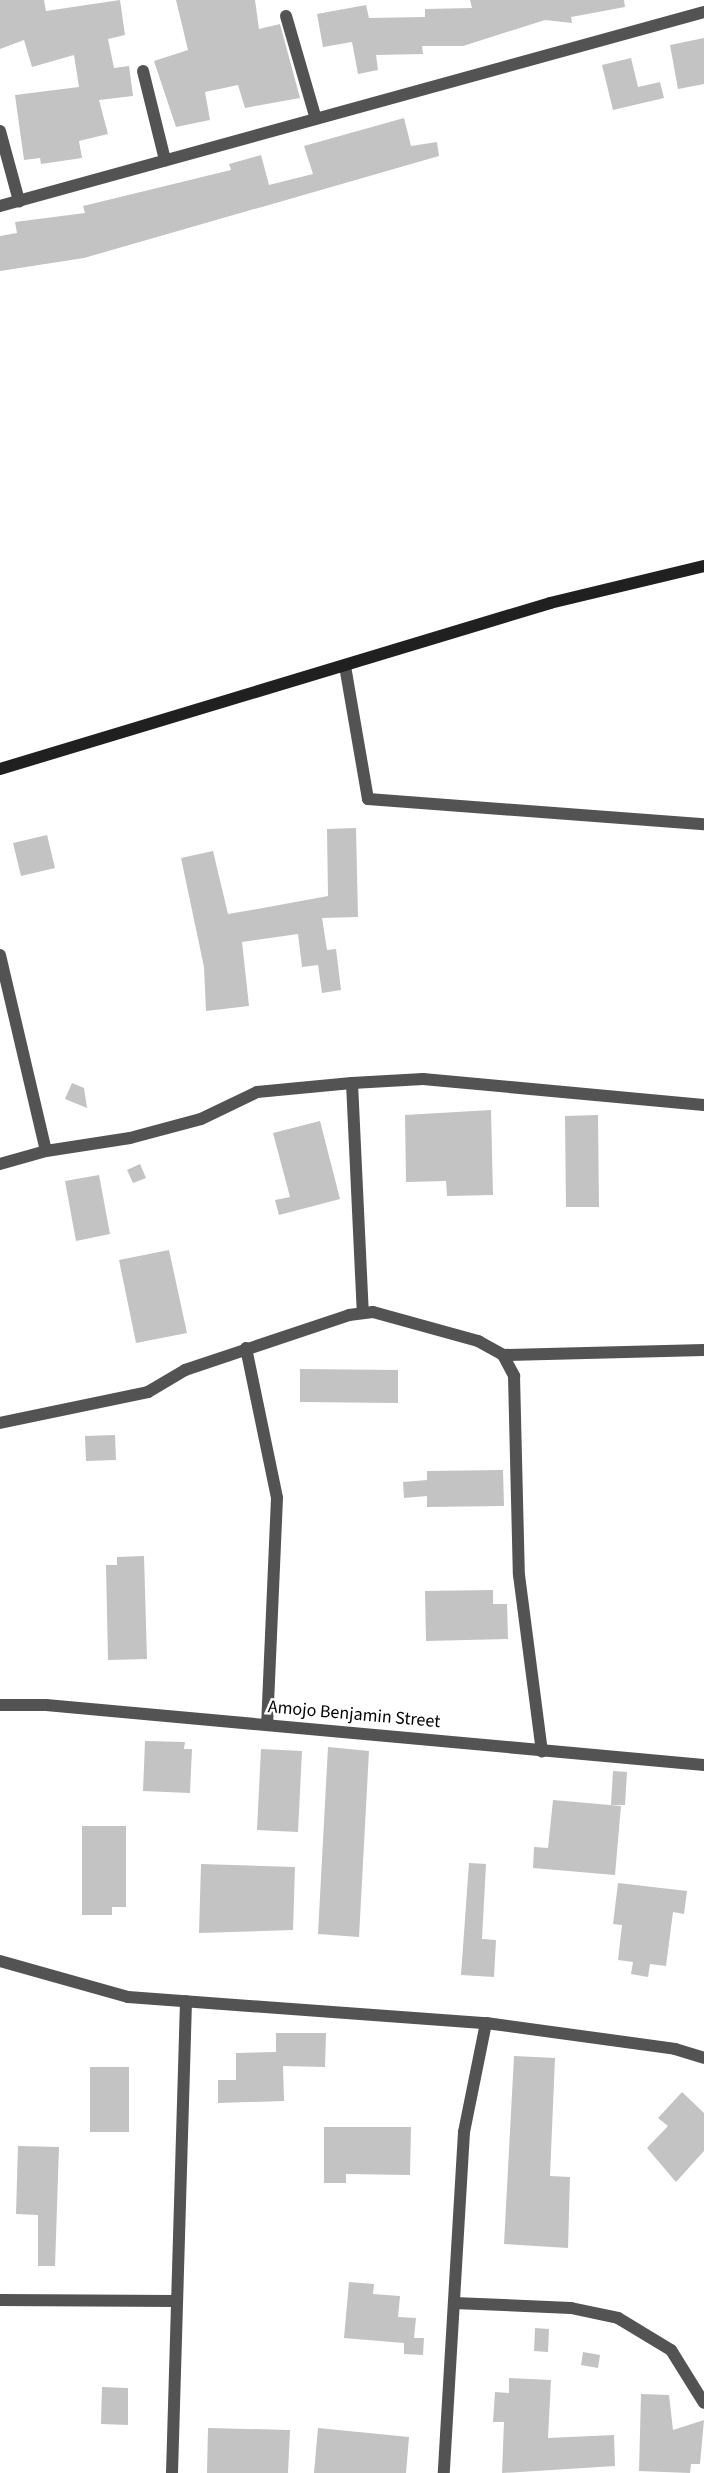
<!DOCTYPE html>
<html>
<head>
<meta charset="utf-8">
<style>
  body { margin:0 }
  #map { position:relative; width:704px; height:2473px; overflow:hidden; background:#fff; font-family:"Source Sans 3",sans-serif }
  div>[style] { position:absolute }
  .building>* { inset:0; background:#c3c3c3 }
  .street>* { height:12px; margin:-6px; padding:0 6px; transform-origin:6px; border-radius:6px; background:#535353 }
  .secondary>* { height:12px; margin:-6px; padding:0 6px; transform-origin:6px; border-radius:6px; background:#202020 }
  span { translate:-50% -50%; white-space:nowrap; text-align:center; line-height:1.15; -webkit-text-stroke:5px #fff; paint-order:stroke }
  .street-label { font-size:18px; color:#000 }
</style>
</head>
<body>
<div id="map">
  <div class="building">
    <i style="clip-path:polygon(0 0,44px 0,46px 11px,120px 0,125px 35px,108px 39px,114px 68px,129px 66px,133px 96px,99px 100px,108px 134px,79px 141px,82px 158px,41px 164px,40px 158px,24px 160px,15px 95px,79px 87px,74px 55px,32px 67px,24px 40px,0 49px)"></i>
    <i style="clip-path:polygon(176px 0,255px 0,259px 29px,280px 24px,300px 98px,245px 108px,238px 85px,205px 92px,210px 120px,176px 127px,154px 61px,188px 50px)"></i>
    <i style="clip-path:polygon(470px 0,624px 0,625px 7px,571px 17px,572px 23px,545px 20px,463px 46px,422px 46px,423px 54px,376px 55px,378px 70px,358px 74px,352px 42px,323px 47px,317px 14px,366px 5px,369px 18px,425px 17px,425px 9px,472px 8px)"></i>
    <i style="clip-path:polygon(704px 38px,704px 84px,678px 89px,670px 45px)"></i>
    <i style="clip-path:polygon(631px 58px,638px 87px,660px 82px,664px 98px,613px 110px,602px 65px)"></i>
    <i style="clip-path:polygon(404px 118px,411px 146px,437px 142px,439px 156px,84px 258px,0 271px,0 236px,17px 233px,15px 222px,85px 213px,83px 206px,231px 170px,229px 164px,261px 155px,269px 185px,313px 174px,304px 146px)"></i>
    <i style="clip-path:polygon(356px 828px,358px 917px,322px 918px,327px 950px,336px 949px,341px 990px,322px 993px,318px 965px,302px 967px,298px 934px,242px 942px,249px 1006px,206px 1011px,204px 967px,181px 858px,213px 851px,228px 914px,263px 908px,328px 896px,327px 829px)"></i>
    <i style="clip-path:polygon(47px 835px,55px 868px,21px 876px,13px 843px)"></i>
    <i style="clip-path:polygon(72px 1083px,84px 1088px,87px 1108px,65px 1099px)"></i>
    <i style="clip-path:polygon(491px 1110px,493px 1195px,447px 1196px,446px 1181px,406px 1182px,405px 1115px)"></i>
    <i style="clip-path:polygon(598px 1115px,599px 1207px,566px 1207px,565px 1116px)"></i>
    <i style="clip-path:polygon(320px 1121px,340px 1199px,279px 1215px,275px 1200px,290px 1197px,273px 1133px)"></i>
    <i style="clip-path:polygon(140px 1164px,146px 1178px,133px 1183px,127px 1170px)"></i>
    <i style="clip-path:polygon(99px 1175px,110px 1234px,76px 1241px,65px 1181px)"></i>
    <i style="clip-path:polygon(169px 1250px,187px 1333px,136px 1343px,119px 1260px)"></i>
    <i style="clip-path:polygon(300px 1369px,398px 1370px,398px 1403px,300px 1402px)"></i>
    <i style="clip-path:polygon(115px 1435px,116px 1460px,86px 1461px,85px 1436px)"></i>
    <i style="clip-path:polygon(503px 1470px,504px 1506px,427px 1507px,427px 1496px,404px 1498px,403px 1482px,427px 1480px,427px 1471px)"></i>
    <i style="clip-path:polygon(144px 1556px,147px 1659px,108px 1660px,106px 1565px,117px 1565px,117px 1557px)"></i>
    <i style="clip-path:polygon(493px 1590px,493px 1604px,507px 1604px,508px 1639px,426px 1641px,425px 1591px)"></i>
    <i style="clip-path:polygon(145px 1741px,185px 1742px,184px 1749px,192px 1749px,190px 1793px,143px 1791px)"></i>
    <i style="clip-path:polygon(328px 1747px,369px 1751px,359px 1937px,318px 1934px)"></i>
    <i style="clip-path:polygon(261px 1749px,302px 1751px,298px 1832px,257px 1830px)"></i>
    <i style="clip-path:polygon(613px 1771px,627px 1772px,625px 1805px,611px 1805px)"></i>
    <i style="clip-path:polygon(553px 1800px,621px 1806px,615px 1875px,533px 1868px,534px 1847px,548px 1848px)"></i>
    <i style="clip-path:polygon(82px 1826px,126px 1826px,126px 1907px,112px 1907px,112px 1915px,82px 1915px)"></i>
    <i style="clip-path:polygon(469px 1863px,486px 1864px,482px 1939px,496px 1940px,494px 1977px,461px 1975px)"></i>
    <i style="clip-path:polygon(201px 1864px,295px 1867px,293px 1930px,199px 1933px)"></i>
    <i style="clip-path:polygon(618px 1883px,687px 1891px,684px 1914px,673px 1912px,666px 1966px,650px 1964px,648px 1977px,631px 1974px,633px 1962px,618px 1960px,622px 1925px,613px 1924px)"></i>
    <i style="clip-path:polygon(276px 2033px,326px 2033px,325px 2067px,283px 2066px,284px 2101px,218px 2103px,218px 2080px,236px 2080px,236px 2053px,276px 2052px)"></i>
    <i style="clip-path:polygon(514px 2056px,555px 2058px,550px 2176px,570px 2177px,568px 2248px,504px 2244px)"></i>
    <i style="clip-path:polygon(90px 2067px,129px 2067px,129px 2132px,90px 2132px)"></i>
    <i style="clip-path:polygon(682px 2092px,704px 2113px,704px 2151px,676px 2182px,647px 2148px,668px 2126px,658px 2118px)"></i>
    <i style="clip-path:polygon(324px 2127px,411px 2127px,410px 2175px,346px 2174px,346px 2183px,324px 2183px)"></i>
    <i style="clip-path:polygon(18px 2146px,59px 2147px,55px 2266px,38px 2266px,38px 2215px,16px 2214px)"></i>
    <i style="clip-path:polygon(349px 2282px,374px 2284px,373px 2294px,400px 2296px,398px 2317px,416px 2318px,414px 2338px,424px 2338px,423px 2355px,404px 2354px,404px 2343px,344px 2338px)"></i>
    <i style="clip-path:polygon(535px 2328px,549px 2329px,548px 2352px,534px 2351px)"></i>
    <i style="clip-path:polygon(583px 2352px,600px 2355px,598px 2368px,581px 2365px)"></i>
    <i style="clip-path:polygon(509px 2378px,551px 2380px,548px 2438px,614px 2435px,615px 2466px,502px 2473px,504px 2422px,493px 2422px,495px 2392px,509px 2393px)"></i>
    <i style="clip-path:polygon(102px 2387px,128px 2388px,128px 2425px,101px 2424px)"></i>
    <i style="clip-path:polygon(641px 2394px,669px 2395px,673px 2430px,704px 2420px,700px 2464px,691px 2464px,690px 2473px,639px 2471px)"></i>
    <i style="clip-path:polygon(208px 2428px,290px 2430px,288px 2473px,207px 2473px)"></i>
    <i style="clip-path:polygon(318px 2428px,409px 2437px,406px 2473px,314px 2473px)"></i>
  </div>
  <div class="street">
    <i style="left:286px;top:16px;width:107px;rotate:73.8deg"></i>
    <i style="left:143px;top:71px;width:92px;rotate:76.1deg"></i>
    <i style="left:0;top:131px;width:73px;rotate:74.8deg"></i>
    <i style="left:0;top:206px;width:730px;rotate:-15.41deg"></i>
    <i style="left:345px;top:666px;width:135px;rotate:80.2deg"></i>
    <i style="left:368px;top:799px;width:337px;rotate:4.3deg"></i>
    <i style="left:0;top:955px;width:201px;rotate:76.8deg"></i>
    <i style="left:46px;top:1151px;width:48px;rotate:164.2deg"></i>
    <i style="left:352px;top:1083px;width:230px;rotate:87.3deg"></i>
    <i style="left:46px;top:1151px;width:85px;rotate:-8.8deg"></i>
    <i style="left:130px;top:1138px;width:73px;rotate:-15deg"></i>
    <i style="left:201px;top:1119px;width:62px;rotate:-25.7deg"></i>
    <i style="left:257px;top:1092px;width:95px;rotate:-5.4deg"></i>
    <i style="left:352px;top:1083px;width:71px;rotate:-3.2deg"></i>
    <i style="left:423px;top:1079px;width:282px;rotate:5.3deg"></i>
    <i style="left:246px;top:1348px;width:153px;rotate:78.3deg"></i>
    <i style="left:277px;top:1498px;width:227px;rotate:92.5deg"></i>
    <i style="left:503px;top:1355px;width:201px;rotate:-1.4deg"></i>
    <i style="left:0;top:1423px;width:151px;rotate:-11.8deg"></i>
    <i style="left:148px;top:1392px;width:43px;rotate:-30.7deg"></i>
    <i style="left:185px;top:1370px;width:173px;rotate:-18.5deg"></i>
    <i style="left:349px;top:1315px;width:24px;rotate:-7deg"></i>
    <i style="left:373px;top:1312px;width:109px;rotate:15.4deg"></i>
    <i style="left:478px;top:1341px;width:29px;rotate:29deg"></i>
    <i style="left:503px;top:1355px;width:24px;rotate:62deg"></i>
    <i style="left:514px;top:1376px;width:199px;rotate:88.6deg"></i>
    <i style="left:519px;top:1575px;width:178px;rotate:82.6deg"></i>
    <i style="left:0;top:1705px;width:46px"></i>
    <i style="left:46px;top:1705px;width:661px;rotate:5.21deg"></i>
    <i style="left:0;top:1961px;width:133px;rotate:15.7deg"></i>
    <i style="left:128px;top:1997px;width:359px;rotate:4.2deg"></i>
    <i style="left:486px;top:2023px;width:111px;rotate:101.4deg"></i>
    <i style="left:464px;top:2132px;width:342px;rotate:93.4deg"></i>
    <i style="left:486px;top:2023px;width:191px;rotate:7.8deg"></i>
    <i style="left:675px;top:2049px;width:30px;rotate:17deg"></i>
    <i style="left:0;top:2300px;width:176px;rotate:0.3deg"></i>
    <i style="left:454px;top:2303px;width:117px;rotate:2.4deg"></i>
    <i style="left:571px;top:2308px;width:48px;rotate:12deg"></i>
    <i style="left:618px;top:2318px;width:62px;rotate:31.1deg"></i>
    <i style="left:671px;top:2350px;width:62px;rotate:58.1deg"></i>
    <i style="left:172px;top:2473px;width:472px;rotate:-88.3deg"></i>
  </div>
  <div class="secondary">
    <i style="left:0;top:769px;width:575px;rotate:-16.79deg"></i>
    <i style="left:550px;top:603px;width:158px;rotate:-13.5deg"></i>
  </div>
  <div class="street-label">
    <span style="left:354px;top:1715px;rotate:5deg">Amojo Benjamin Street</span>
  </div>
</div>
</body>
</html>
